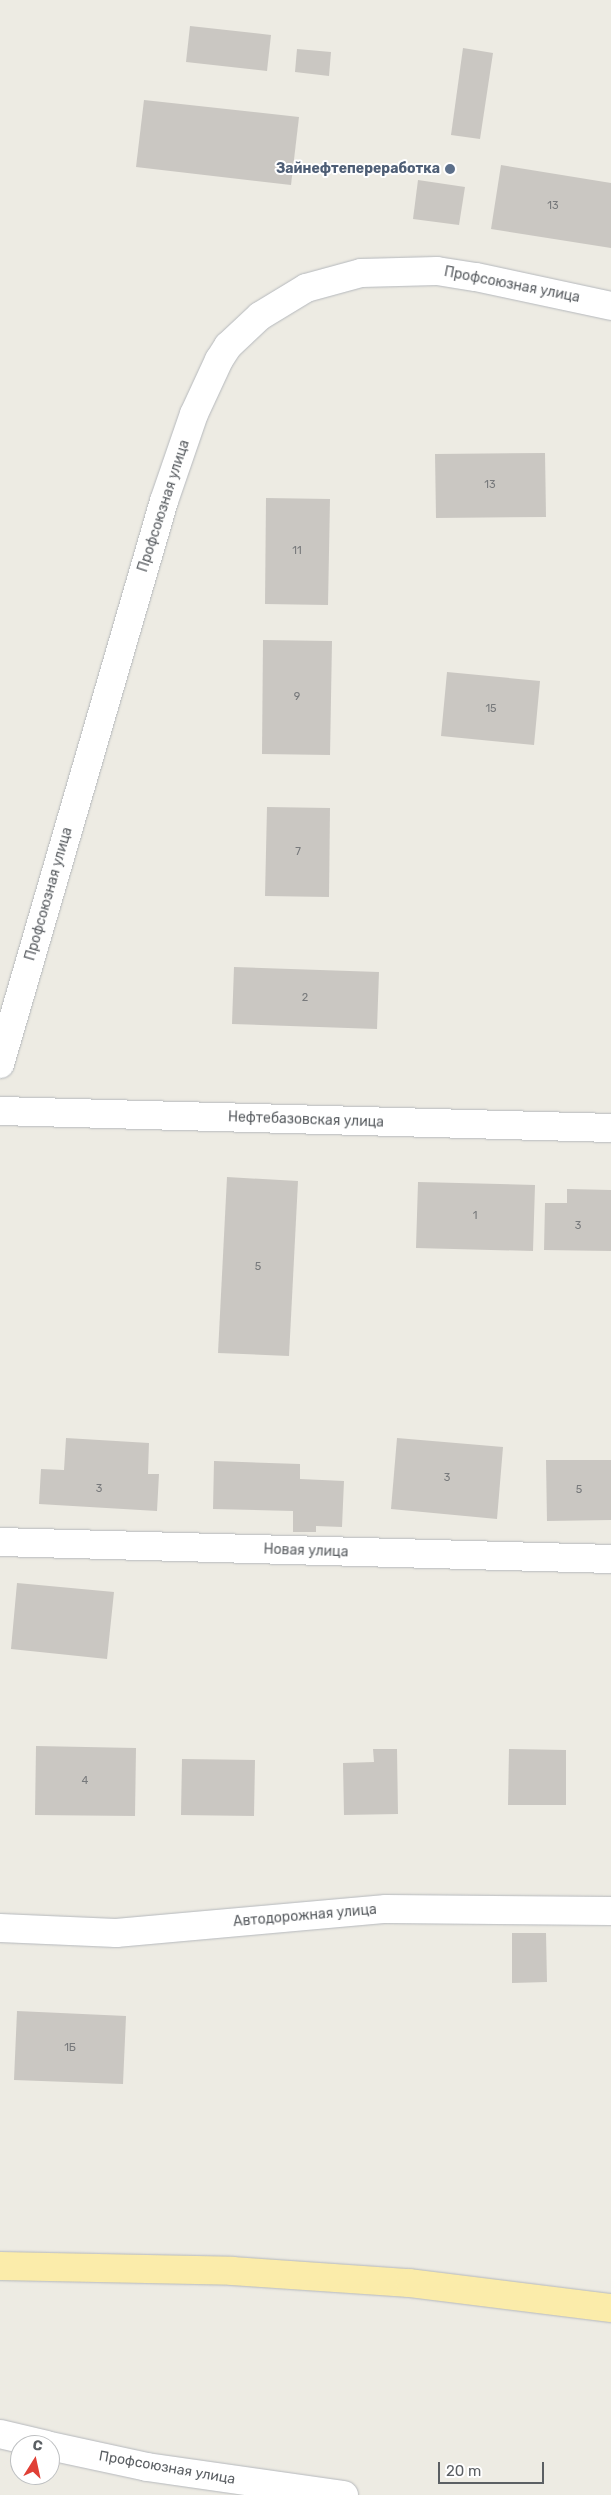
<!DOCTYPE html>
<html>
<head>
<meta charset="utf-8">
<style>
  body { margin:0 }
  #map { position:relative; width:611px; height:2495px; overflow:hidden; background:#edebe3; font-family:Rubik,sans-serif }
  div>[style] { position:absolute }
  .building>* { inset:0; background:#cac7c2 }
  .roads { filter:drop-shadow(0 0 1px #b5b8bc) drop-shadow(0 0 1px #b5b8bc) }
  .street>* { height:28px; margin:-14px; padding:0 14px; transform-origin:14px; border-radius:14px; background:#fff }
  .primary>* { height:28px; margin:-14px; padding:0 14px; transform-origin:14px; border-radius:14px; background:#fbecaa }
  .dots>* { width:14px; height:14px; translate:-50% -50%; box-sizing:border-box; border:2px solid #fff; border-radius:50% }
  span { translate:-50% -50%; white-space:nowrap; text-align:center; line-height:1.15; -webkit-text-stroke:4px #fff; paint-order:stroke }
  .number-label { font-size:11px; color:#77797b }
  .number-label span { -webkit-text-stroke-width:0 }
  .service-label { font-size:14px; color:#4e5e75; font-weight:700 }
  .right { translate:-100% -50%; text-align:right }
  .street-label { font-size:14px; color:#5b5f63 }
  .north { position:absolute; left:10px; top:2435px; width:50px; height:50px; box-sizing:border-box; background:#fff; border:1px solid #bdbfc1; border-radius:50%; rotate:10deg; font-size:14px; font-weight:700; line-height:20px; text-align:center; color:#5b5f63 }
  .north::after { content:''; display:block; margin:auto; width:18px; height:22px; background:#e04036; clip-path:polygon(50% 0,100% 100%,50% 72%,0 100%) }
  .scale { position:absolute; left:438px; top:2462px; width:106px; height:22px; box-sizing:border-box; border:2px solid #5b5f63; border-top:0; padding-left:6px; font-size:15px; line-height:18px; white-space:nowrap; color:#5b5f63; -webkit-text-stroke:4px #fff; paint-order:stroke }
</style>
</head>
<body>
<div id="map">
  <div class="building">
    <i style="clip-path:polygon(190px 26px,271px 35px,267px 71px,186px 62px)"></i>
    <i style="clip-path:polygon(463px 48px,493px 53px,480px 139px,451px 135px)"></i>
    <i style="clip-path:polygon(297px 49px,331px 52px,329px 76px,295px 72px)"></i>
    <i style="clip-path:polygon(144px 100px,299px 117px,291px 185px,136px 167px)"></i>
    <i style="clip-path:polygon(501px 165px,611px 183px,611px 248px,491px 229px)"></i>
    <i style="clip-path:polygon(418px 180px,465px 187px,459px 225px,413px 219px)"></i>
    <i style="clip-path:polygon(545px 453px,546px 517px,436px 518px,435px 454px)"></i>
    <i style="clip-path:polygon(266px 498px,330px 499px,328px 605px,265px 604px)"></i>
    <i style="clip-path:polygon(263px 640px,332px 641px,330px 755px,262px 754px)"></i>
    <i style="clip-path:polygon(447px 672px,540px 681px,534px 745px,441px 736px)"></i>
    <i style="clip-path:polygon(267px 807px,330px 808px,329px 897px,265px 896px)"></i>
    <i style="clip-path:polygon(234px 967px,379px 972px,377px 1029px,232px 1024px)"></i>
    <i style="clip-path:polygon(227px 1177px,298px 1181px,289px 1356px,218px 1353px)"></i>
    <i style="clip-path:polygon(418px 1182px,535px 1185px,533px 1251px,416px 1248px)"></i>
    <i style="clip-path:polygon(567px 1189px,611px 1190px,611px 1251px,544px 1250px,545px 1203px,567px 1203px)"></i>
    <i style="clip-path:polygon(66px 1438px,149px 1443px,148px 1474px,159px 1474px,157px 1511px,39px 1504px,41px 1469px,64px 1470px)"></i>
    <i style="clip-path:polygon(397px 1438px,503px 1447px,497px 1519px,391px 1509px)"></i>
    <i style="clip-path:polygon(546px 1460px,611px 1460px,611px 1520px,547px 1521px)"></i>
    <i style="clip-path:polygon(214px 1461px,300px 1464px,300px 1479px,344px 1481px,342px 1527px,316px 1526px,316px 1532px,293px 1532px,293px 1511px,213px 1509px)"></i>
    <i style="clip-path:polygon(17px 1583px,114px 1592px,107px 1659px,11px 1649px)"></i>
    <i style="clip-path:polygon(36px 1746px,136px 1748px,135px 1816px,35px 1815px)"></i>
    <i style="clip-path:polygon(373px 1749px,397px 1749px,398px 1814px,344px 1815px,343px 1763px,374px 1762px)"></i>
    <i style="clip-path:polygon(509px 1749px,566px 1750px,566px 1805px,508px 1805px)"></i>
    <i style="clip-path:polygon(182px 1759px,255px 1760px,254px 1816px,181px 1815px)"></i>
    <i style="clip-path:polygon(512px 1933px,546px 1933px,547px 1982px,512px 1983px)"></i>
    <i style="clip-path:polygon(17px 2011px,126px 2016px,123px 2084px,14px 2080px)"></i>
  </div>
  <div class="roads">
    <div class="street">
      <i style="left:0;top:1064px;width:586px;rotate:-73.76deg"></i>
      <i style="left:164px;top:501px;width:92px;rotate:-71deg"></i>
      <i style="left:194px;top:414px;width:60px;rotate:-65.2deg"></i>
      <i style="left:219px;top:360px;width:17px;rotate:-57deg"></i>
      <i style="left:228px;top:346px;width:44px;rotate:-43.2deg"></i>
      <i style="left:260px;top:316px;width:54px;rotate:-31.3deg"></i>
      <i style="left:306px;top:288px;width:57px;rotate:-15.3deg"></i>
      <i style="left:361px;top:273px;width:76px;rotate:-1.5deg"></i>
      <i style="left:437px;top:271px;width:39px;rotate:9deg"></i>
      <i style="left:476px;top:277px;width:138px;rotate:12.1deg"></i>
      <i style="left:0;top:1111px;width:611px;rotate:1.59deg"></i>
      <i style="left:0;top:1542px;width:611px;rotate:1.59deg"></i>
      <i style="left:0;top:1928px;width:116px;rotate:2.5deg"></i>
      <i style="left:116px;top:1933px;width:271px;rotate:-5.1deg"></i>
      <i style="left:386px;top:1909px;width:225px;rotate:0.5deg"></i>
      <i style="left:0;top:2434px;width:48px;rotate:13.2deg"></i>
      <i style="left:50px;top:2446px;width:99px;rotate:12.2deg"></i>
      <i style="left:147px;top:2467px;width:199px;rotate:8.1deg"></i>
    </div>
    <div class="primary">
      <i style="left:0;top:2266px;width:232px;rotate:1.2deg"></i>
      <i style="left:232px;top:2271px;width:178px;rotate:3.9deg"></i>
      <i style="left:410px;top:2283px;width:203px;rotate:7.1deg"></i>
    </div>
  </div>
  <div class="dots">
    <i style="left:450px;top:169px;background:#5c6f8a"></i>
  </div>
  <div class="number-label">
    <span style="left:553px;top:206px">13</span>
    <span style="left:490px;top:485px">13</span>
    <span style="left:297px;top:551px">11</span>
    <span style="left:297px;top:697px">9</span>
    <span style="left:491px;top:709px">15</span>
    <span style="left:298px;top:852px">7</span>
    <span style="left:305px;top:998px">2</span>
    <span style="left:475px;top:1216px">1</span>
    <span style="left:578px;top:1226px">3</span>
    <span style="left:258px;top:1267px">5</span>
    <span style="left:447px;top:1478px">3</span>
    <span style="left:99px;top:1489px">3</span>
    <span style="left:579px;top:1490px">5</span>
    <span style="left:85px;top:1781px">4</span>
    <span style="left:70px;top:2048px">1Б</span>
  </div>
  <div class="service-label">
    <span class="right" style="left:440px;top:169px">Зайнефтепереработка</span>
  </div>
  <div class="street-label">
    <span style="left:512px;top:285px;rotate:11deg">Профсоюзная улица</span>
    <span style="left:164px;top:506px;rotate:-72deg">Профсоюзная улица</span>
    <span style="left:49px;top:894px;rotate:-74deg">Профсоюзная улица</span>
    <span style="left:306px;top:1120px;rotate:2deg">Нефтебазовская улица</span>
    <span style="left:306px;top:1551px;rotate:2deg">Новая улица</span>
    <span style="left:305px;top:1916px;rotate:-5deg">Автодорожная улица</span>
    <span style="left:167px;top:2468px;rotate:10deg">Профсоюзная улица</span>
  </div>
  <div class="north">С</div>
  <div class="scale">20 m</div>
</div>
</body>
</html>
